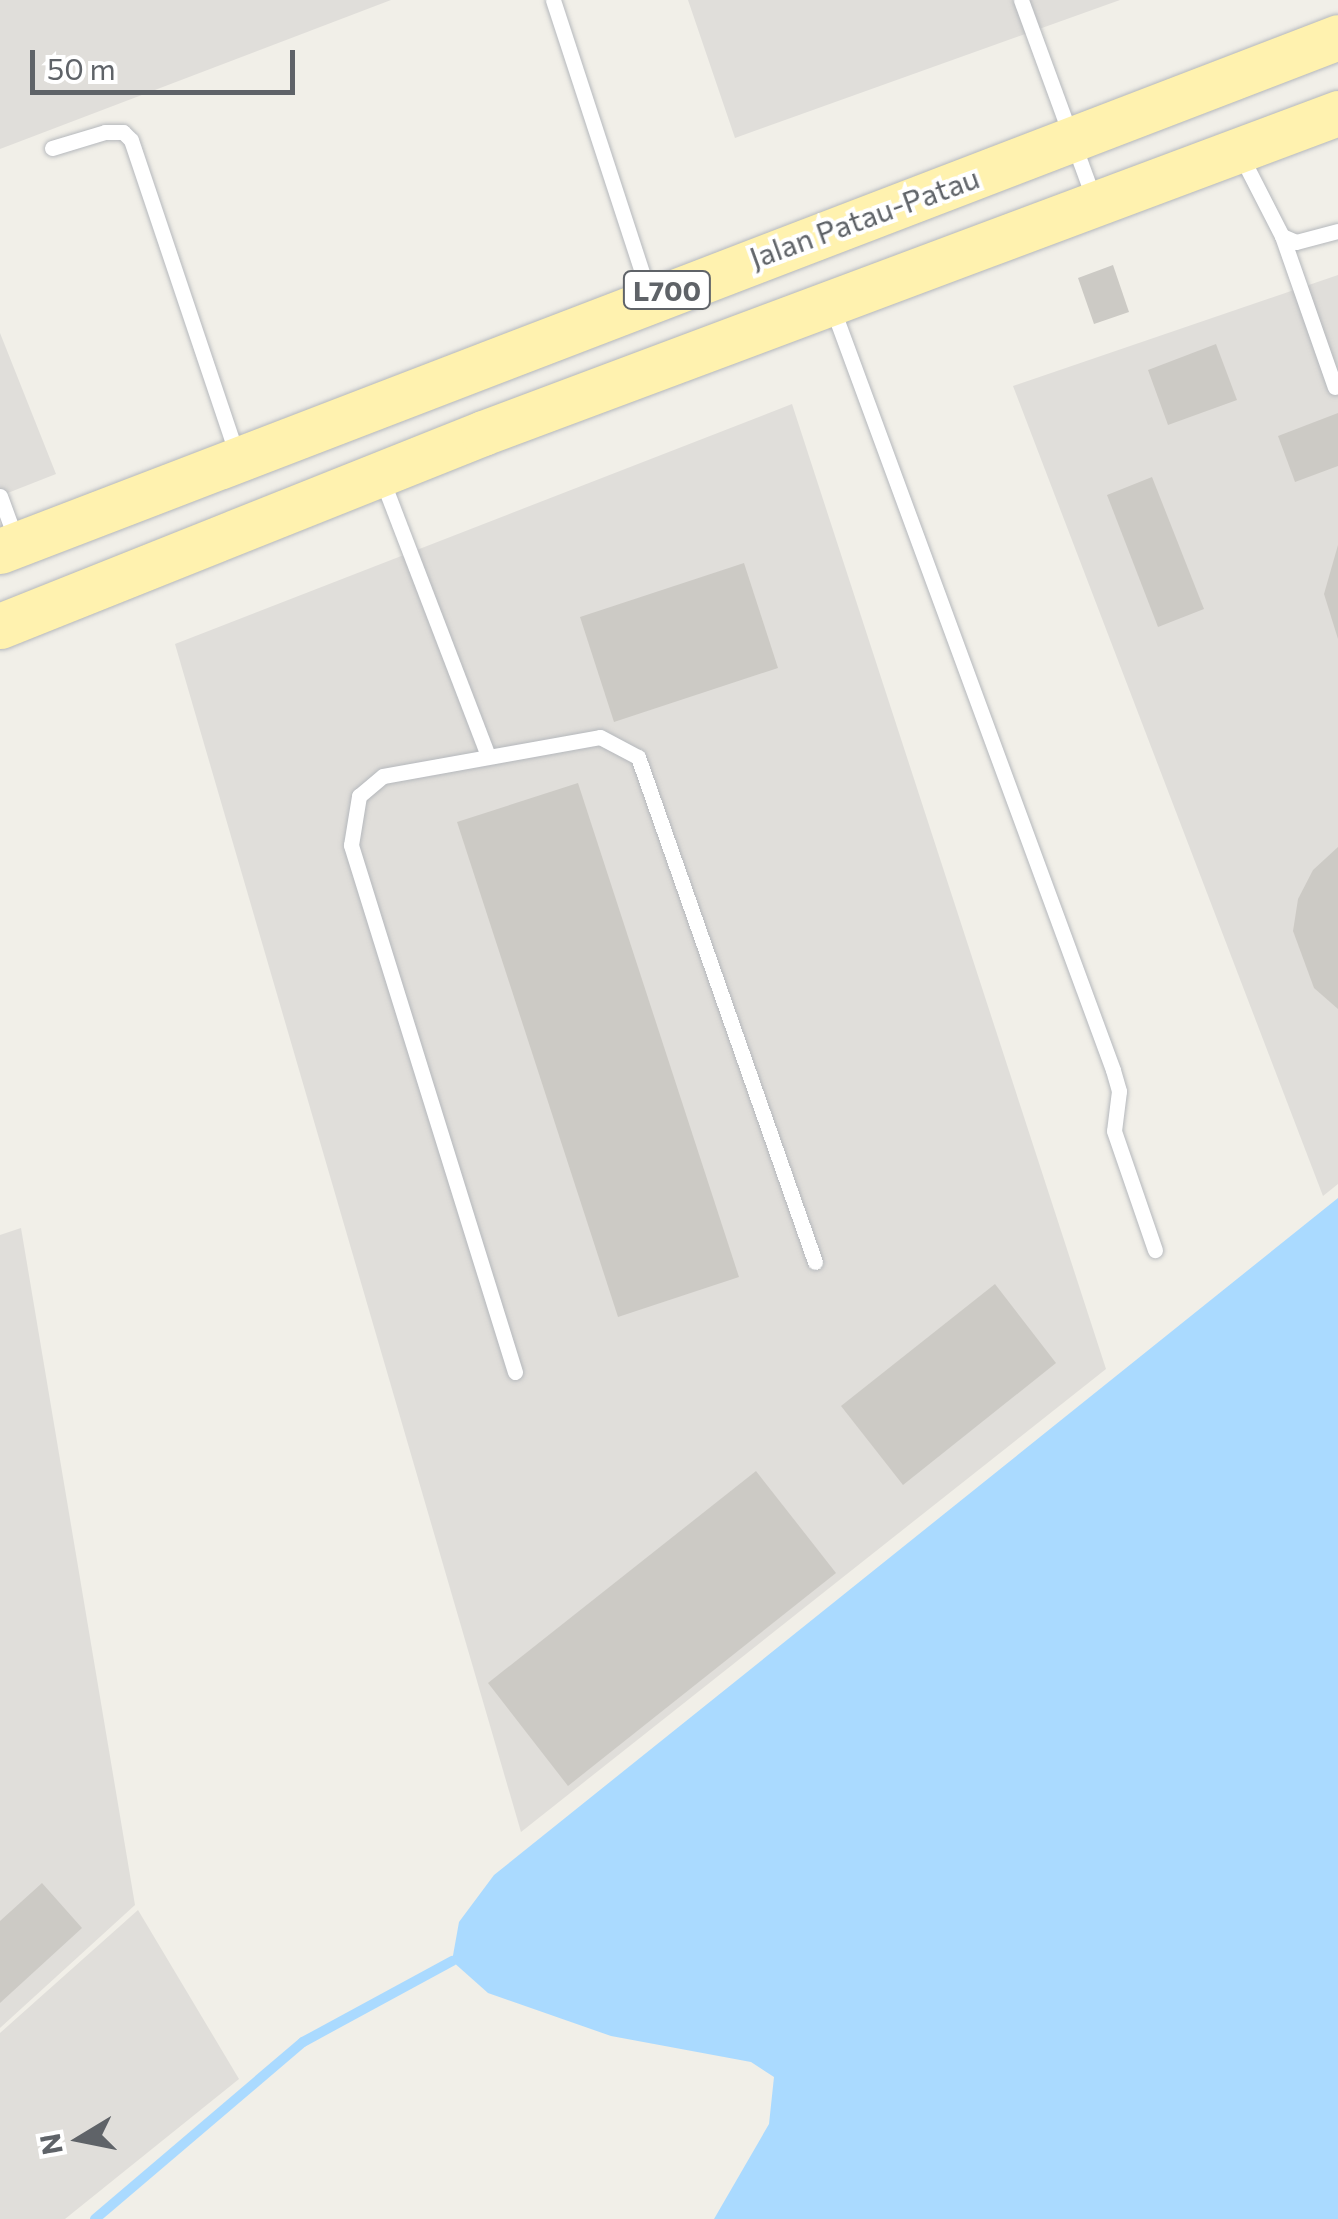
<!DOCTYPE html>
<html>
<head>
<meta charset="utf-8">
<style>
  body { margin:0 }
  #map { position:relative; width:1338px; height:2219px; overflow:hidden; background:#f1efe8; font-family:Commissioner,sans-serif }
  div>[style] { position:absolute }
  .industrial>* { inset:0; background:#e0deda }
  .water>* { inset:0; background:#aadaff }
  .stream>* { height:10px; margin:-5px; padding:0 5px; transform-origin:5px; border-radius:5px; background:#aadaff }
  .building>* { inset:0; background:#cccac5 }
  .roads { filter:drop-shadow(0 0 2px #b5b8bc) drop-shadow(0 0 2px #b5b8bc) }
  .lane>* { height:15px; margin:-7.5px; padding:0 7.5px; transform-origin:7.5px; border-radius:7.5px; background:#fff }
  .primary>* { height:45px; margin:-22.5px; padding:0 22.5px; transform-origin:22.5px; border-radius:22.5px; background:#fff2af }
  span { translate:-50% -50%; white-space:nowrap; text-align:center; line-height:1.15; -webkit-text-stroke:8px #fff; paint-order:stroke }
  .shield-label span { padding:2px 8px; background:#fff; border:2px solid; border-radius:8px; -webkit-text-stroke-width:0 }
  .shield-label { font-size:28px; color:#5f6368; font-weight:700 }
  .street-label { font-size:30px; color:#5f6368 }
  .north { position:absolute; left:30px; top:2089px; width:100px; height:100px; -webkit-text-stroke:8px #fff; paint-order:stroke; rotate:260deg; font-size:28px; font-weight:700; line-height:40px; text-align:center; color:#5f6368 }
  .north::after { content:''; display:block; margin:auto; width:35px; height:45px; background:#5f6368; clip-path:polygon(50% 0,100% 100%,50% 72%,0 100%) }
  .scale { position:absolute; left:30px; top:50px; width:265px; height:45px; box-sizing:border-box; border:5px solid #5f6368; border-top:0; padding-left:12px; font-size:30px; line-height:35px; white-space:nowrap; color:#5f6368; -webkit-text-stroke:8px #fff; paint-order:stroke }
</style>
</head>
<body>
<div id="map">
  <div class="industrial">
    <i style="clip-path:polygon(0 0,391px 0,0 149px)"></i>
    <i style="clip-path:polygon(688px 0,1120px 0,735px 138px)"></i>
    <i style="clip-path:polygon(1338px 275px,1338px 1184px,1323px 1196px,1013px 386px)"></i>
    <i style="clip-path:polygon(0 333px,56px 474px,0 496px)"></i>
    <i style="clip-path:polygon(792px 404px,1106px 1369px,521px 1832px,175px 644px)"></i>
    <i style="clip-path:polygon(21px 1228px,135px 1905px,0 2028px,0 1235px)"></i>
    <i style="clip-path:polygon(138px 1910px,239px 2079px,65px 2219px,0 2219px,0 2033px)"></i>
  </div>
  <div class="water">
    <i style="clip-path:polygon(1338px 1198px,1338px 2219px,714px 2219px,769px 2124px,774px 2077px,751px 2062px,611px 2036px,488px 1993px,452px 1961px,459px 1922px,494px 1875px)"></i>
  </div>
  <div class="stream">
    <i style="left:95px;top:2219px;width:273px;rotate:-40.4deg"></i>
    <i style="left:303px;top:2042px;width:170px;rotate:-28.5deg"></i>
  </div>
  <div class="building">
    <i style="clip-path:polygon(1113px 265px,1129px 312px,1094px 324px,1078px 278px)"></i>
    <i style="clip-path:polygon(1216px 344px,1237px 400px,1168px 425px,1148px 370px)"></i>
    <i style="clip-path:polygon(1338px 413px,1338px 466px,1295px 482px,1278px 436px)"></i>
    <i style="clip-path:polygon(1152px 477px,1204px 609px,1158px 627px,1107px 495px)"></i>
    <i style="clip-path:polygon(1338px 545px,1338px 639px,1324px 594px)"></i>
    <i style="clip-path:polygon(744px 563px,778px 668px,614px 722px,580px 617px)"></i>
    <i style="clip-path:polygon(578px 783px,739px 1277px,618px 1317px,457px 822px)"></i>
    <i style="clip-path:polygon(1338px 847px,1338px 1009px,1314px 988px,1293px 931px,1298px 899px,1313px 870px)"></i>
    <i style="clip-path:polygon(995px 1284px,1056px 1363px,903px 1485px,841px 1406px)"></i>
    <i style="clip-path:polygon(756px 1471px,836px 1573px,568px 1786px,488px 1683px)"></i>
    <i style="clip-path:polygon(42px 1883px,82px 1928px,0 2003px,0 1921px)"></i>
  </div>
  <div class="roads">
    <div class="lane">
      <i style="left:553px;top:0;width:311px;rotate:71.9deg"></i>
      <i style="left:1021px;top:0;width:215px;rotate:69.9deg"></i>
      <i style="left:52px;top:148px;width:55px;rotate:-16.8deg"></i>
      <i style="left:105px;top:132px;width:18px"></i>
      <i style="left:123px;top:132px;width:11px;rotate:45deg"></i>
      <i style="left:131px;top:140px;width:332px;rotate:71.4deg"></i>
      <i style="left:1240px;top:154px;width:92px;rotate:62.9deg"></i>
      <i style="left:1282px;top:236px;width:15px;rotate:23deg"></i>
      <i style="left:1296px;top:242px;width:43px;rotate:-14.7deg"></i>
      <i style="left:1282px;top:236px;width:160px;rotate:70.7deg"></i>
      <i style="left:832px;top:307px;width:813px;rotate:69.78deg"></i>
      <i style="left:1113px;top:1070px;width:22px;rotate:74deg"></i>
      <i style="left:1119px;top:1091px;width:40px;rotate:97.1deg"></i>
      <i style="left:1114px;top:1131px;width:126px;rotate:71deg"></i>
      <i style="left:381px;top:477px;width:296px;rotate:69deg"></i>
      <i style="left:0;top:496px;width:47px;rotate:70deg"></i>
      <i style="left:515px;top:1372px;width:552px;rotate:-107.29deg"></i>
      <i style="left:351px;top:845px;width:50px;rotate:-80.7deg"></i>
      <i style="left:359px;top:796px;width:31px;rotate:-40deg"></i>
      <i style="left:383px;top:776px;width:220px;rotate:-10.2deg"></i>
      <i style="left:600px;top:737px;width:43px;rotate:27.8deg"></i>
      <i style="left:638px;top:757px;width:535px;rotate:70.68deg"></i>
    </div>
    <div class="primary">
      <i style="left:0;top:551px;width:1433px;rotate:-21.01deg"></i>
      <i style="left:0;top:626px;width:520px;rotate:-21.78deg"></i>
      <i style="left:483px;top:433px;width:913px;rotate:-20.52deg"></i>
    </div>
  </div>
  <div class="shield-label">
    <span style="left:667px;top:290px">L700</span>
  </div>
  <div class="street-label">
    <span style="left:864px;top:217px;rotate:-20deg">Jalan Patau-Patau</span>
  </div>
  <div class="north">N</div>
  <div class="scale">50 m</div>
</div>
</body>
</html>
